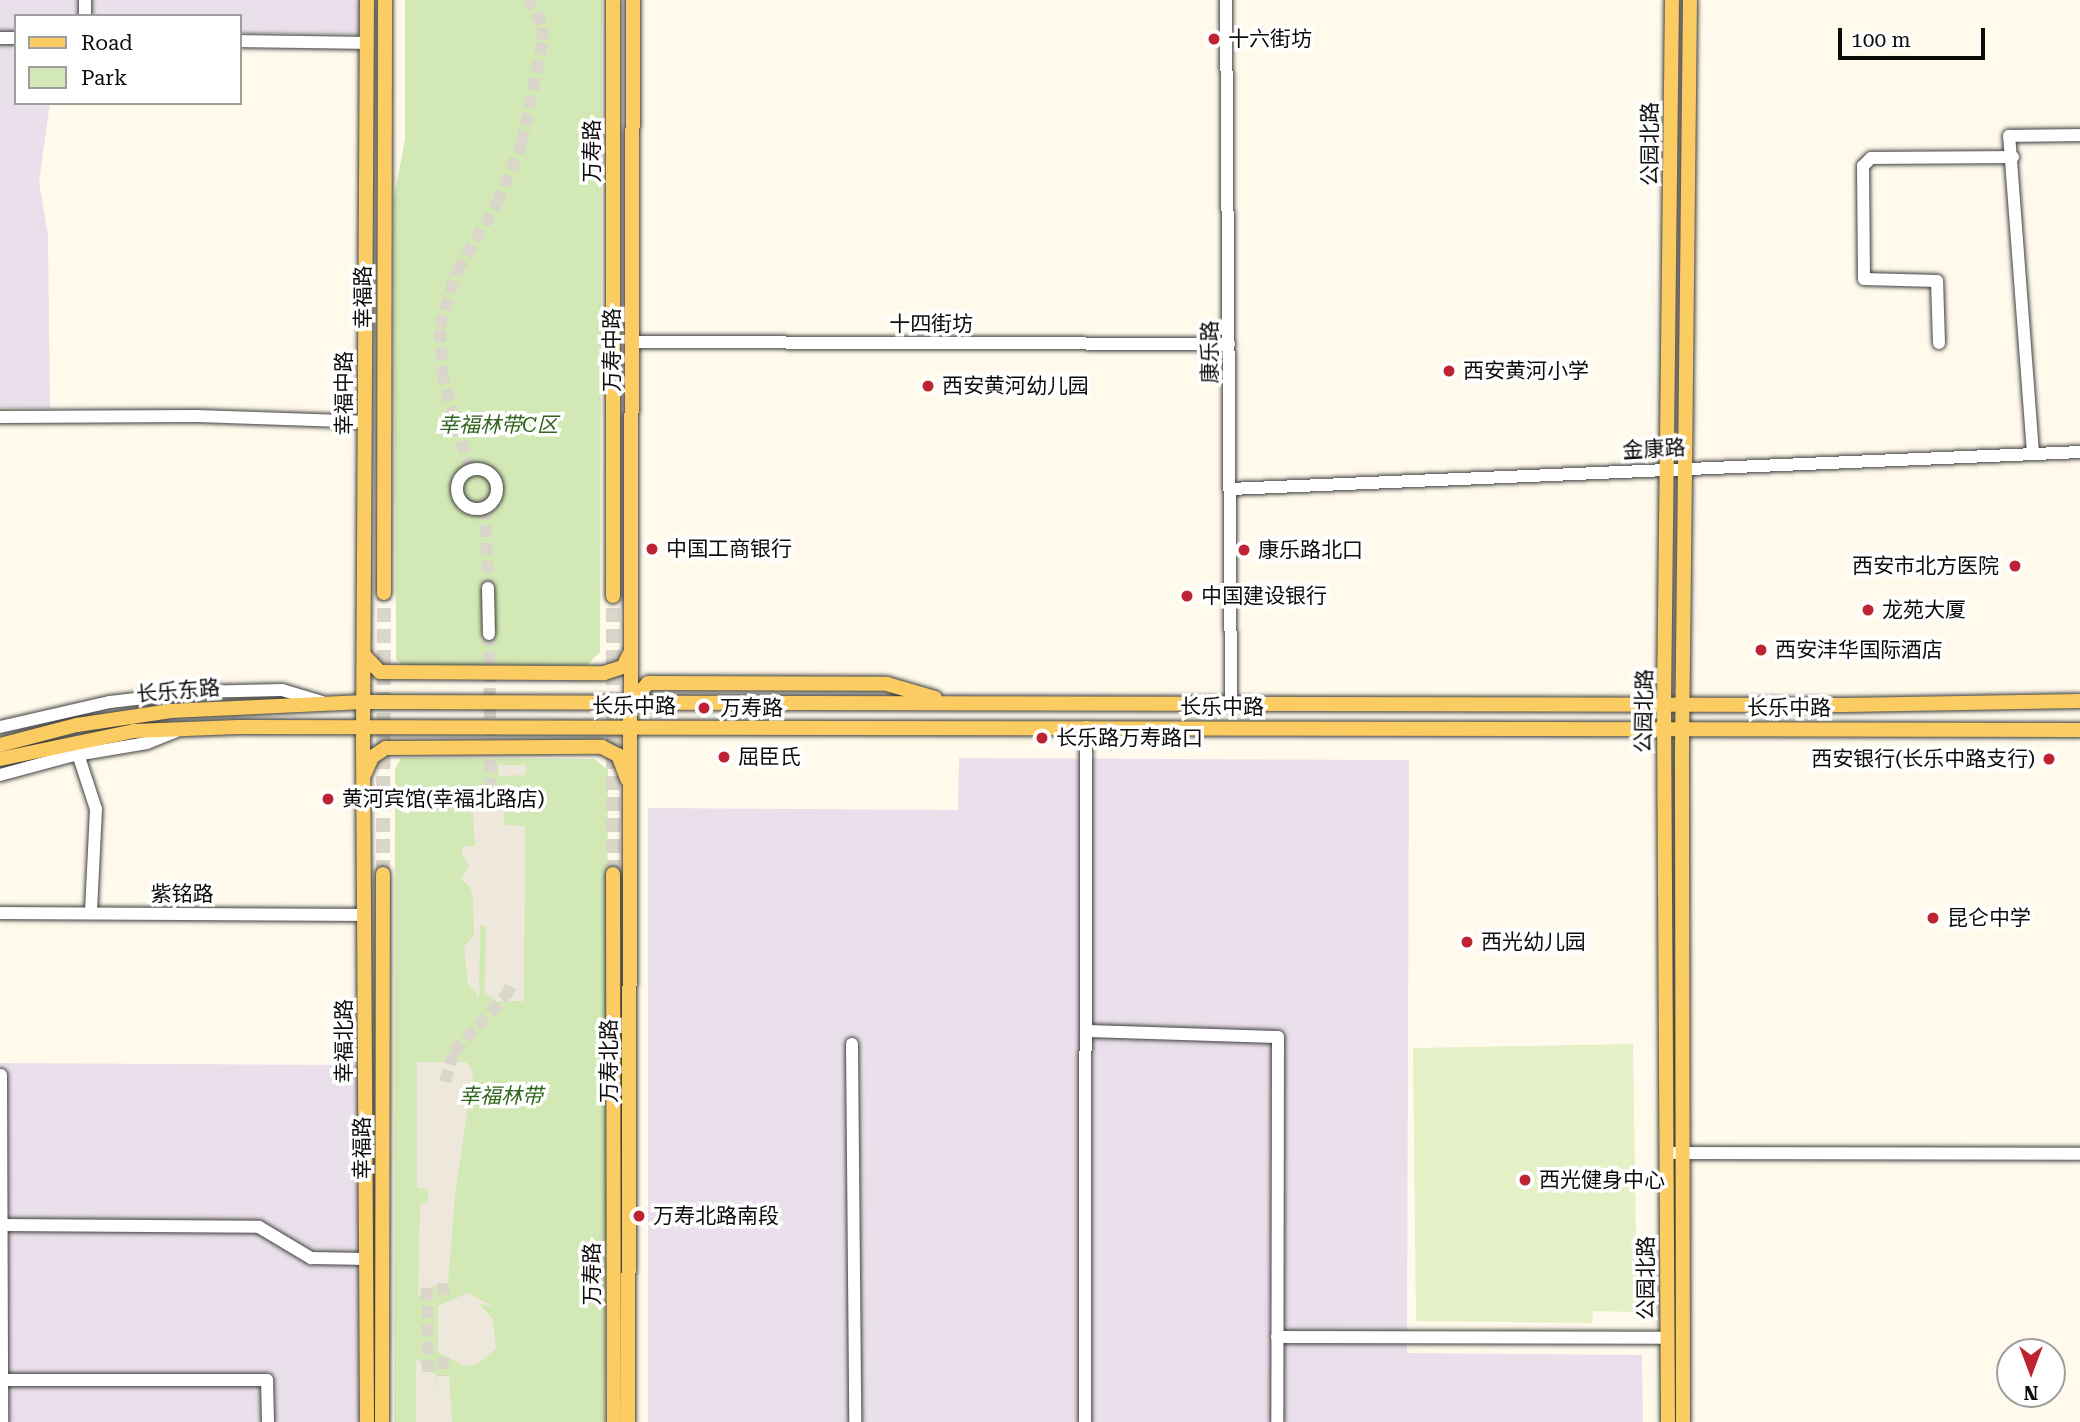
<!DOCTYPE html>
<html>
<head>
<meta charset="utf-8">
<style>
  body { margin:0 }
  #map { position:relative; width:2080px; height:1422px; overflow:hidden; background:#fffaec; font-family:"Roboto Serif","Noto Sans SC",serif }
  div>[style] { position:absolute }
  .industrial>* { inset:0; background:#eae0eb }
  .green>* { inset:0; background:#d3e9b5 }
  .pitch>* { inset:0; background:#e5f0c7 }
  .plaza>* { inset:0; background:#eee8dc }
  .minor-tunnel>* { height:12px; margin-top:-6px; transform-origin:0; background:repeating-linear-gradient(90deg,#dbd6ca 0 12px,transparent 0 18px) }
  .major-tunnel>* { height:14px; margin-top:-7px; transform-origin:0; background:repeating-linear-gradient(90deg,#dbd6ca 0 14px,transparent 0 21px) }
  .roads { filter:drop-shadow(0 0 2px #3f3f3f) drop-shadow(0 0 2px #3f3f3f) }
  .minor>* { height:12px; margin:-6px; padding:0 6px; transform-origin:6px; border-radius:6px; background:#fff }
  .minor>.ring { margin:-6px; padding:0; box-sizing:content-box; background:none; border:12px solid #fff; border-radius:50% }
  .major>* { height:14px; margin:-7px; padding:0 7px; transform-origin:7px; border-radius:7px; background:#facc61 }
  .dots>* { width:19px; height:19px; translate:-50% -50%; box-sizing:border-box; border:4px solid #fff; border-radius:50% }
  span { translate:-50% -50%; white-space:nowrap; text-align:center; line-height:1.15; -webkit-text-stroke:7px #fff; paint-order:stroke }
  .poi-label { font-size:21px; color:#0c0c0c }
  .left { translate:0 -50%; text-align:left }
  .right { translate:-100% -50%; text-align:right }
  .street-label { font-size:21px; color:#0c0c0c }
  .park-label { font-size:21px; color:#2f651c; font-style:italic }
  .legend { position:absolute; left:14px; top:14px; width:228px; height:91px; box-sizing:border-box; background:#fff; border:2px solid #9e9e9e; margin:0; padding:9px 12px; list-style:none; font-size:21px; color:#0c0c0c }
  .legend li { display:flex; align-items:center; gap:14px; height:35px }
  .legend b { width:35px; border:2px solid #9e9e9e }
  .north { position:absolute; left:1996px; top:1338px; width:70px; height:70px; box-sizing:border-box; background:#fff; border:2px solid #9e9e9e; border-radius:50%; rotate:180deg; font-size:19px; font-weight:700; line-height:28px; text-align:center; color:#0c0c0c }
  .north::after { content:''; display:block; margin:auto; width:24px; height:32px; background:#be2333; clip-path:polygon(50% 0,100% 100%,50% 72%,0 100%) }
  .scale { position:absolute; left:1838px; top:28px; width:147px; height:32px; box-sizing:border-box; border:4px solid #0c0c0c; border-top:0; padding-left:9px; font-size:21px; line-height:24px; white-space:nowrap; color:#0c0c0c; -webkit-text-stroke:5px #fff; paint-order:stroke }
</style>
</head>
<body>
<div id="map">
  <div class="industrial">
    <i style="clip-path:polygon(0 0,360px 0,360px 34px,240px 33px,240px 16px,16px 16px,16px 103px,50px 103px,39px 182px,48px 235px,50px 408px,0 408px)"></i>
    <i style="clip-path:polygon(959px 758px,1409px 760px,1407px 1353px,1642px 1355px,1643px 1422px,648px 1422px,648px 808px,958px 810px)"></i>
    <i style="clip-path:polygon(0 1063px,358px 1065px,359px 1422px,0 1422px)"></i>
  </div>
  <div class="green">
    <i style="clip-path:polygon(405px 0,602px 0,600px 652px,587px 665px,403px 665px,396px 659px,394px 198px,405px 139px)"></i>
    <i style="clip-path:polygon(401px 758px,594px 759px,608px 770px,605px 1422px,394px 1422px,395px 769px)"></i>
  </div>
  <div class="pitch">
    <i style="clip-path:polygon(1633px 1044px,1637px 1312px,1593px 1311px,1592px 1323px,1416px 1321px,1413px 1048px)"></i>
  </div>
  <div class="plaza">
    <i style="clip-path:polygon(498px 765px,526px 765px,525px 775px,499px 776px)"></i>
    <i style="clip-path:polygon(500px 788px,501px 795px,525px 796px,526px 804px,503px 805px,504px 825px,525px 826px,524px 1001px,495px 1001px,485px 992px,486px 926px,480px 926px,479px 997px,468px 984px,464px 947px,474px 935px,473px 898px,470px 887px,461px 879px,469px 866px,462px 854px,463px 846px,475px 846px,472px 799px,481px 790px)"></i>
    <i style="clip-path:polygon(417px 1062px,466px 1062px,473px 1072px,455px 1195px,448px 1283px,430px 1287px,418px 1296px,420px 1204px,428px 1203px,428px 1189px,417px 1188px)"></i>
    <i style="clip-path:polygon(467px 1293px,495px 1307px,478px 1303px,493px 1319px,496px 1349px,477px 1364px,465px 1366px,438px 1352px,438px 1306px)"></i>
    <i style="clip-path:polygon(416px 1359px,436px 1375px,438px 1398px,437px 1375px,449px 1376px,452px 1422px,416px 1422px)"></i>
  </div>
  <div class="minor-tunnel">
    <i style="left:470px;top:470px;width:96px;rotate:-106.4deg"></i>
    <i style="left:443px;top:378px;width:51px;rotate:-93.4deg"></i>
    <i style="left:440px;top:327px;width:59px;rotate:-73.1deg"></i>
    <i style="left:457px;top:271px;width:79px;rotate:-59.5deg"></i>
    <i style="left:497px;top:203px;width:65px;rotate:-67.4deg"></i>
    <i style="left:522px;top:143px;width:105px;rotate:-78.5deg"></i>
    <i style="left:543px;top:40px;width:16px;rotate:-94deg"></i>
    <i style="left:542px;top:24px;width:28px;rotate:-120deg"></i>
    <i style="left:485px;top:507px;width:81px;rotate:87.9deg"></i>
    <i style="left:489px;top:634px;width:175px;rotate:89.3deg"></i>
    <i style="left:445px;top:1082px;width:31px;rotate:-75deg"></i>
    <i style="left:453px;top:1052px;width:76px;rotate:-46.6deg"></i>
    <i style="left:505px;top:997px;width:13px;rotate:-63deg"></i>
    <i style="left:443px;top:1283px;width:17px;rotate:87deg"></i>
    <i style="left:427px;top:1288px;width:84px;rotate:89.3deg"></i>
    <i style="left:443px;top:1357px;width:19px;rotate:90deg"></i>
  </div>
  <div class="major-tunnel">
    <i style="left:383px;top:874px;width:281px;rotate:-89.8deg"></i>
    <i style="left:613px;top:874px;width:278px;rotate:-90deg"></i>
  </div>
  <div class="roads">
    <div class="minor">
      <i style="left:85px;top:0;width:16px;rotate:90deg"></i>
      <i style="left:1226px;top:0;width:703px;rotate:89.59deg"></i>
      <i style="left:0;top:38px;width:16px"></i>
      <i style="left:240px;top:41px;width:127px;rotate:0.9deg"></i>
      <i style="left:633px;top:342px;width:596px;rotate:0.19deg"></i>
      <i style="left:1939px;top:343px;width:62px;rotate:-91.8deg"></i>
      <i style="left:1937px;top:281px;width:73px;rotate:-178.4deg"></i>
      <i style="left:1864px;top:279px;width:113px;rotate:-90.5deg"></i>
      <i style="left:1863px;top:166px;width:11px;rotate:-45deg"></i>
      <i style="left:1871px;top:158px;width:142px;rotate:-0.4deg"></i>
      <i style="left:0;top:417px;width:197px;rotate:-0.3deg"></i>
      <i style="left:197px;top:416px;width:168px;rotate:2deg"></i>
      <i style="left:2033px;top:453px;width:318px;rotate:-94.3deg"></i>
      <i style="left:2009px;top:136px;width:71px;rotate:-0.8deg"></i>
      <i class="ring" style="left:457px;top:469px;width:28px;height:28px"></i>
      <i style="left:1230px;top:489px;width:851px;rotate:-2.49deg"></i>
      <i style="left:488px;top:588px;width:46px;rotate:88.8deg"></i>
      <i style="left:0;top:727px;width:113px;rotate:-12.8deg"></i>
      <i style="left:110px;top:702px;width:86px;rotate:-6.7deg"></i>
      <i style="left:195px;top:692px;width:87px;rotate:-1.3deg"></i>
      <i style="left:282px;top:690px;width:42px;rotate:16.7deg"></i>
      <i style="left:78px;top:754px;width:58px;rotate:71.9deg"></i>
      <i style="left:96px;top:809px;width:104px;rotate:92.8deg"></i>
      <i style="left:0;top:775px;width:73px;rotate:-15.2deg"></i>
      <i style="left:70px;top:756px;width:78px;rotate:-9.6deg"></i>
      <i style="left:147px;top:743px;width:31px;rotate:-22deg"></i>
      <i style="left:0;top:913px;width:364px;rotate:0.3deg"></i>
      <i style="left:1086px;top:1031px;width:192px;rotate:1.8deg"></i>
      <i style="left:1278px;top:1037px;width:385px;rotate:90.1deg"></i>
      <i style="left:852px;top:1044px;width:378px;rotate:89.5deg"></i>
      <i style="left:1px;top:1075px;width:347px;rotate:89.8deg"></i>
      <i style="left:1667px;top:1153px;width:413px;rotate:0.1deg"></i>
      <i style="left:0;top:1225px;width:259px;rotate:0.4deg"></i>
      <i style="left:259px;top:1227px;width:61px;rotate:30.8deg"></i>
      <i style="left:311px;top:1258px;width:56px;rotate:1deg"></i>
      <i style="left:1277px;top:1337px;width:391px;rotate:0.1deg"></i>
      <i style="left:2px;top:1380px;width:265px"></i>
      <i style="left:267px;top:1380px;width:42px;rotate:88.6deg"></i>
      <i style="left:1085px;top:1422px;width:695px;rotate:-89.92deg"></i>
    </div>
    <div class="major">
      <i style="left:367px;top:0;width:742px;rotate:90.31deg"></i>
      <i style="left:363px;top:742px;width:680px;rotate:89.66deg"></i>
      <i style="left:613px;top:0;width:596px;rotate:90deg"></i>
      <i style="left:384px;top:593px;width:593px;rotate:-89.9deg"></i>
      <i style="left:364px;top:655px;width:23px;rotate:47deg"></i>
      <i style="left:380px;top:672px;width:224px;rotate:0.3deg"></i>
      <i style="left:604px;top:673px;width:20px;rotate:-18deg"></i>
      <i style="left:623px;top:667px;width:16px;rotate:-63deg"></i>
      <i style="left:632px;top:701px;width:24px;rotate:-48deg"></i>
      <i style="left:648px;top:683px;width:239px;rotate:0.2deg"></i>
      <i style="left:887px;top:684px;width:50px;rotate:16.3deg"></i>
      <i style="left:0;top:745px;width:80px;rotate:-14.6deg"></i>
      <i style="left:77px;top:725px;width:95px;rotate:-8.5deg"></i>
      <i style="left:171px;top:711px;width:193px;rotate:-2.7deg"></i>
      <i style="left:364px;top:702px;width:1480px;rotate:0.12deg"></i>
      <i style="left:1844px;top:705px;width:236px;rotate:-1deg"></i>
      <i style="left:0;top:759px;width:137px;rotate:-11.8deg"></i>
      <i style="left:134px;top:731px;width:104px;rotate:-2.2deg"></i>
      <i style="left:238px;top:727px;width:1842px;rotate:0.09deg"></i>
      <i style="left:365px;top:773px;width:17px;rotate:-66deg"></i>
      <i style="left:372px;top:757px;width:17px;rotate:-33deg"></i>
      <i style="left:386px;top:748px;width:216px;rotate:-0.3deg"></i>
      <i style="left:602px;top:747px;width:18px;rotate:27deg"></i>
      <i style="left:618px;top:755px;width:26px;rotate:69deg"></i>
      <i style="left:613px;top:874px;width:548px;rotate:89.9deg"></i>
      <i style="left:382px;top:1422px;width:548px;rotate:-89.9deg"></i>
      <i style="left:628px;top:1422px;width:1422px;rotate:-89.8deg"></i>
      <i style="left:1668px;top:1422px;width:718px;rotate:-90.32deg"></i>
      <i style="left:1664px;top:704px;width:704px;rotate:-89.35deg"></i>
      <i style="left:1683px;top:1422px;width:673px;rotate:-90.09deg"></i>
      <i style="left:1682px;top:749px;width:749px;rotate:-89.39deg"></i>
    </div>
  </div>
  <div class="dots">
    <i style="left:1214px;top:39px;background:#be2333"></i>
    <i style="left:1449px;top:371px;background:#be2333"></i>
    <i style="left:928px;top:386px;background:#be2333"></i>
    <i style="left:652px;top:549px;background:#be2333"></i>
    <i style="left:1244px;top:550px;background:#be2333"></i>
    <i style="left:2015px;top:566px;background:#be2333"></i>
    <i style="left:1187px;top:596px;background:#be2333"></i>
    <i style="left:1868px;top:610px;background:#be2333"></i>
    <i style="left:1761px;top:650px;background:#be2333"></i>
    <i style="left:704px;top:708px;background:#be2333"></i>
    <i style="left:1042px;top:738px;background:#be2333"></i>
    <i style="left:724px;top:757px;background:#be2333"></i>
    <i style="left:2049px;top:759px;background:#be2333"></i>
    <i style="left:328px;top:799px;background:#be2333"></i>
    <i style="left:1933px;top:918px;background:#be2333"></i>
    <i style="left:1467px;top:942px;background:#be2333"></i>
    <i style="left:1525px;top:1180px;background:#be2333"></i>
    <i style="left:639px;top:1216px;background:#be2333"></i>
  </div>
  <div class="poi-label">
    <span class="left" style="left:1228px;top:39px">十六街坊</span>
    <span class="left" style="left:1463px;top:371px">西安黄河小学</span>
    <span class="left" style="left:942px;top:386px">西安黄河幼儿园</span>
    <span class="left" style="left:666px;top:549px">中国工商银行</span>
    <span class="left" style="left:1258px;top:550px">康乐路北口</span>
    <span class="right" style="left:1999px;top:566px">西安市北方医院</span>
    <span class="left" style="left:1201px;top:596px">中国建设银行</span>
    <span class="left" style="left:1882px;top:610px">龙苑大厦</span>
    <span class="left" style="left:1775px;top:650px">西安沣华国际酒店</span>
    <span class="left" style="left:720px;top:708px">万寿路</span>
    <span class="left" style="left:1056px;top:738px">长乐路万寿路口</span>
    <span class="left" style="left:738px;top:757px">屈臣氏</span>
    <span class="right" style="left:2035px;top:759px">西安银行(长乐中路支行)</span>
    <span class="left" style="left:342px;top:799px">黄河宾馆(幸福北路店)</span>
    <span class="left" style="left:1947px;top:918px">昆仑中学</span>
    <span class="left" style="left:1481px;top:942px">西光幼儿园</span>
    <span class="left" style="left:1539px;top:1180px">西光健身中心</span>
    <span class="left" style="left:653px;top:1216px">万寿北路南段</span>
  </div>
  <div class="street-label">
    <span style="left:1650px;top:144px;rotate:-90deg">公园北路</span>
    <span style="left:592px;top:151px;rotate:-90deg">万寿路</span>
    <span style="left:363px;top:297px;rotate:-90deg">幸福路</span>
    <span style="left:931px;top:324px">十四街坊</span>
    <span style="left:612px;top:350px;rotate:-90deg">万寿中路</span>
    <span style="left:1210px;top:352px;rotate:-90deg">康乐路</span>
    <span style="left:344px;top:393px;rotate:-90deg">幸福中路</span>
    <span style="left:1654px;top:449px;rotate:-3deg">金康路</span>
    <span style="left:178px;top:691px;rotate:-5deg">长乐东路</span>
    <span style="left:634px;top:706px">长乐中路</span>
    <span style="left:1222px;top:707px">长乐中路</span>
    <span style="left:1789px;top:708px">长乐中路</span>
    <span style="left:1644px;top:711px;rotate:-89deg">公园北路</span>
    <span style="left:182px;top:894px">紫铭路</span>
    <span style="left:344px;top:1041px;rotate:-90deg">幸福北路</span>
    <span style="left:609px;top:1061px;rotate:-90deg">万寿北路</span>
    <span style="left:362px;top:1148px;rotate:-90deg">幸福路</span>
    <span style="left:592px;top:1274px;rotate:-90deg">万寿路</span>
    <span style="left:1646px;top:1278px;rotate:-90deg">公园北路</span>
  </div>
  <div class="park-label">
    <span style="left:498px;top:425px">幸福林带C区</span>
    <span style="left:501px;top:1096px">幸福林带</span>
  </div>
  <ul class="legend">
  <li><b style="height:9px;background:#facc61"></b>Road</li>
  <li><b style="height:19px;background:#d3e9b5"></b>Park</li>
  </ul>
  <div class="north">N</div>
  <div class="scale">100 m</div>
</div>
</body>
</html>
